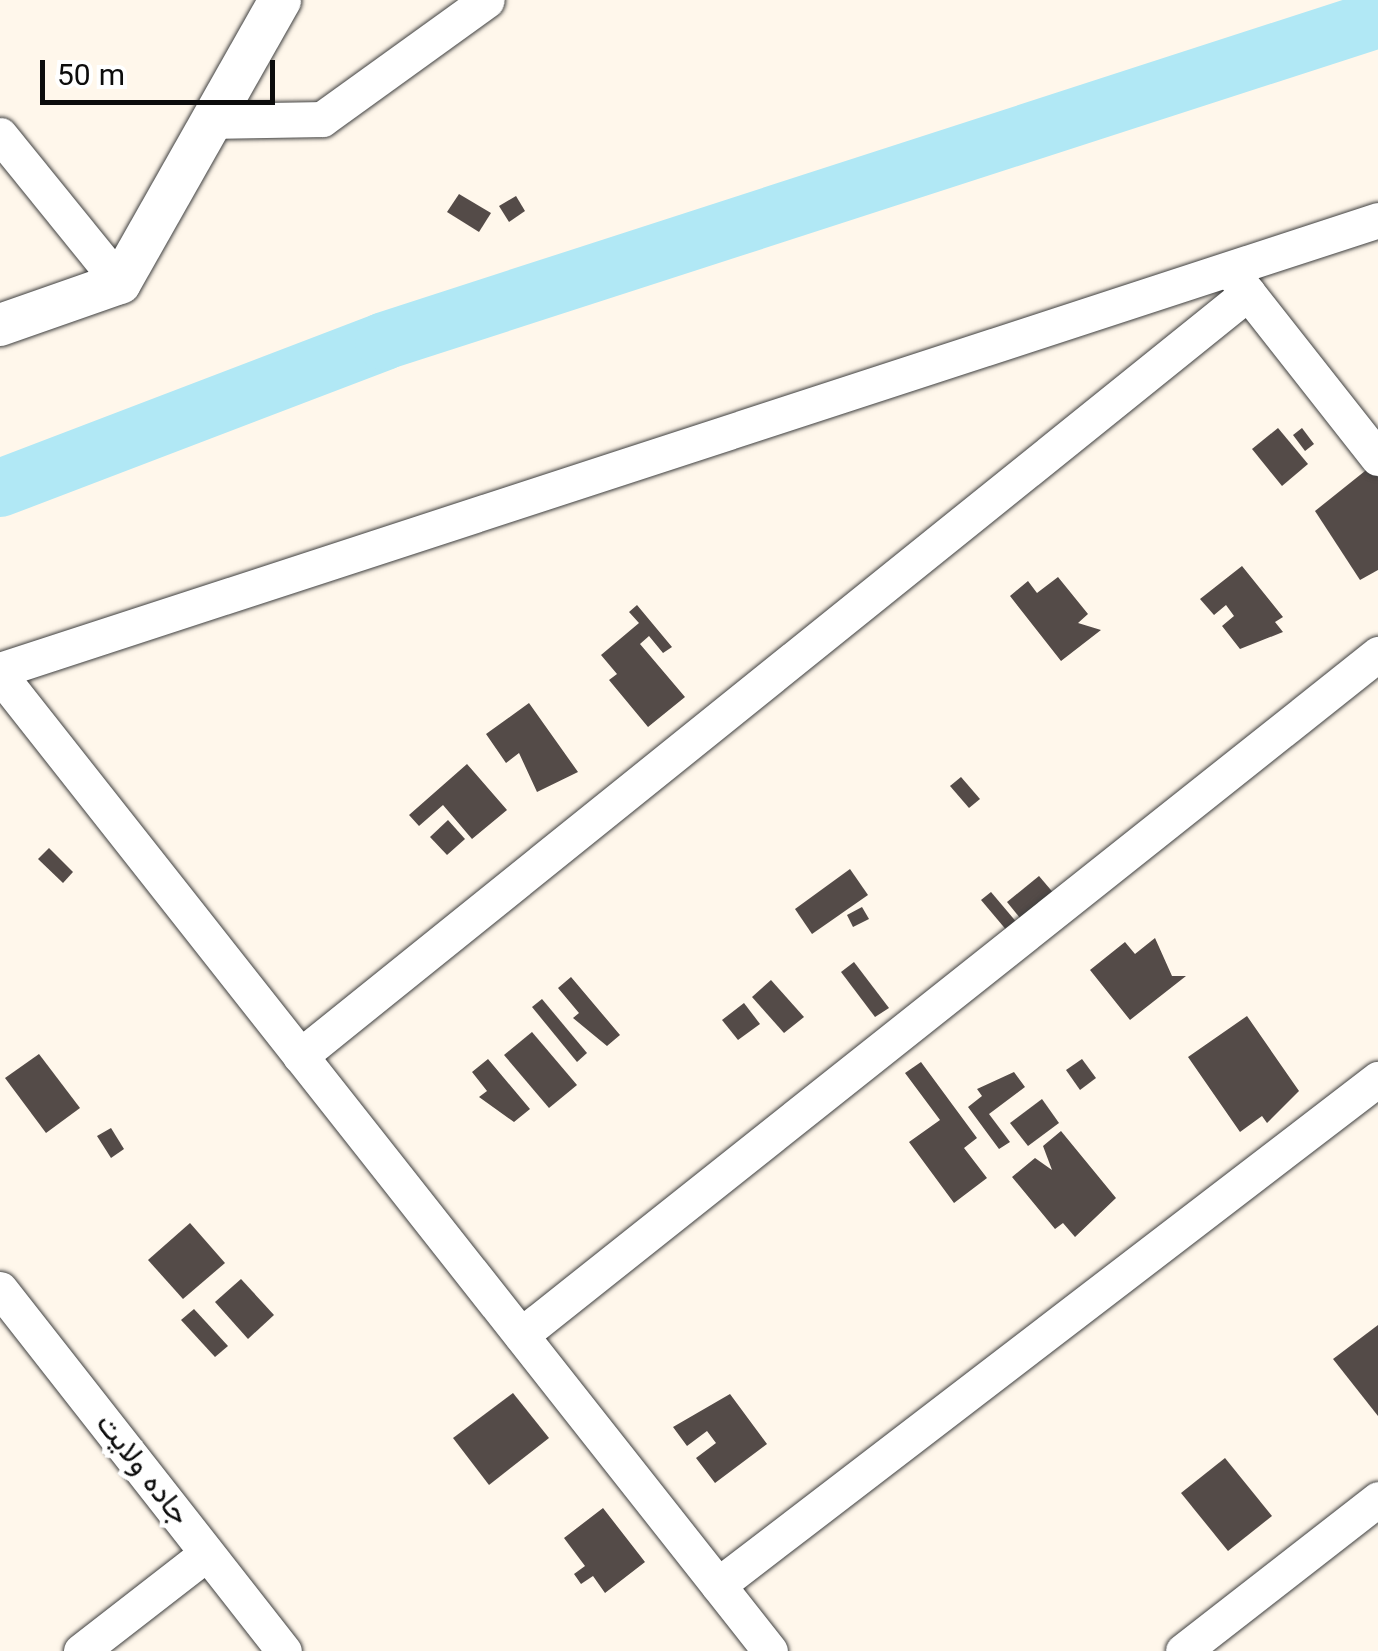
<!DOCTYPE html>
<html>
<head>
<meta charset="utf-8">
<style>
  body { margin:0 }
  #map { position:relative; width:1378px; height:1651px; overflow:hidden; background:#fff7eb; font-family:Georgia,Vazirmatn,serif }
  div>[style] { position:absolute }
  .river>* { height:58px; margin:-29px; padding:0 29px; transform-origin:29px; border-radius:29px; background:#b1e8f5 }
  .building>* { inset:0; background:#544b48 }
  .roads { filter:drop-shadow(0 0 2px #3f3f3f) drop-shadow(0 0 2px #3f3f3f) }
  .minor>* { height:35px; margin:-17.5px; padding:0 17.5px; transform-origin:17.5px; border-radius:17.5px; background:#fff }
  .tertiary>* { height:42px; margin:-21px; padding:0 21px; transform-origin:21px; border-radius:21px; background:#fff }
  span { translate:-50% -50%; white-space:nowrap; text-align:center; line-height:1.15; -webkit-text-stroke:10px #fff; paint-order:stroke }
  .street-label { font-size:30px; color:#0c0c0c }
  .scale { position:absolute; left:40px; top:60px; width:235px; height:45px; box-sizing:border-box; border:5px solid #0c0c0c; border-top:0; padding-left:12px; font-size:30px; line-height:35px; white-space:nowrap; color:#0c0c0c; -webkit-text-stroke:8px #fff; paint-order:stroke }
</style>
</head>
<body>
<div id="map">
  <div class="river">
    <i style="left:0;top:488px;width:411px;rotate:-20.9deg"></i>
    <i style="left:384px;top:341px;width:1045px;rotate:-17.95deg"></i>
  </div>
  <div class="building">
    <i style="clip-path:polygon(459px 194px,491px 213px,479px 232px,447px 212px)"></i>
    <i style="clip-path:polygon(516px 196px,525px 211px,509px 222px,499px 206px)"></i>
    <i style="clip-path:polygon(1278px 428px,1308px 464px,1282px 486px,1252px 449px)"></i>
    <i style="clip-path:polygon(1302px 428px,1314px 444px,1305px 451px,1293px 435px)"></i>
    <i style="clip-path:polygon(1370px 467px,1378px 477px,1378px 570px,1360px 580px,1315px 511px)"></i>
    <i style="clip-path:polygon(1242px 566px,1283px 617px,1275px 622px,1283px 632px,1240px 649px,1222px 626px,1234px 616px,1226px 605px,1214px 615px,1200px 599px)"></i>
    <i style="clip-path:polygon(1058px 577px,1088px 614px,1078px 623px,1101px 630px,1061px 661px,1010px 596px,1028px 581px,1037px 593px)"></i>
    <i style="clip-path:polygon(637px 605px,672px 647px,663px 653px,649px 636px,640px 644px,685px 697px,648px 727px,609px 680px,617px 674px,601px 655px,639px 623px,629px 612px)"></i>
    <i style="clip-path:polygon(529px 703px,578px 772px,537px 792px,519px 753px,506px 763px,486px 734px)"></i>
    <i style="clip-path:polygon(467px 764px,507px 810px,472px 839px,443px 805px,419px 826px,409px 815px)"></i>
    <i style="clip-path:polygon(961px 777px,980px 799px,969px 808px,950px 786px)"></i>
    <i style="clip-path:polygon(448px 820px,465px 839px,447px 855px,430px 837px)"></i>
    <i style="clip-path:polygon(49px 848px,73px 872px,63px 883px,38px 859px)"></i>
    <i style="clip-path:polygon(850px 869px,868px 895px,812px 934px,795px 909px)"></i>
    <i style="clip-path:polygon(1039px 876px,1056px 896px,1024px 923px,1007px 902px)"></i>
    <i style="clip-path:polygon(991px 892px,1018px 924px,1008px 932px,981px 900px)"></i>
    <i style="clip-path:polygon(862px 907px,869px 919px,853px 927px,847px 915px)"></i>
    <i style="clip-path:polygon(1155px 938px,1172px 976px,1186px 976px,1130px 1020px,1090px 970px,1125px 942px,1135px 954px)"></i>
    <i style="clip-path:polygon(854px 962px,889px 1008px,875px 1017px,841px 972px)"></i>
    <i style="clip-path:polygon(571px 977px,620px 1035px,607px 1046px,573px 1018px,579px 1013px,558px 988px)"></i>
    <i style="clip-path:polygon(771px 980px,804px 1017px,784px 1033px,752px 997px)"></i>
    <i style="clip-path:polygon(542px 999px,587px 1053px,577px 1062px,532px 1007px)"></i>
    <i style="clip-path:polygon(744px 1003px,760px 1024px,738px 1040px,722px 1020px)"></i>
    <i style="clip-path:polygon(1247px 1016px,1299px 1091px,1267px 1123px,1262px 1116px,1240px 1132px,1188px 1057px)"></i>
    <i style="clip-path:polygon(532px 1032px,577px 1085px,549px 1108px,504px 1055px)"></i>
    <i style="clip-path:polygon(39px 1054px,80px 1108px,46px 1133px,5px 1078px)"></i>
    <i style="clip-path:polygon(488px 1059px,530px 1109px,514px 1122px,479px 1097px,487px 1091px,472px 1072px)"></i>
    <i style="clip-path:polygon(1082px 1059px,1096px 1078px,1080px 1090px,1066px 1070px)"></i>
    <i style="clip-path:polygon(921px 1062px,977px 1138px,964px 1148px,987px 1178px,954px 1203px,909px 1142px,940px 1120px,905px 1073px)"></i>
    <i style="clip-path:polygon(1014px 1072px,1025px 1087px,989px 1114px,1010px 1142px,999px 1149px,968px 1107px,982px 1096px,977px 1089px)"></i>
    <i style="clip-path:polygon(1042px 1099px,1059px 1123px,1028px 1146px,1010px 1123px)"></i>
    <i style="clip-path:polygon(111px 1128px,124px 1149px,111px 1158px,97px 1136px)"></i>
    <i style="clip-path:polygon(1061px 1131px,1116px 1198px,1075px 1237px,1063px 1223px,1055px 1229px,1012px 1177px,1035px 1158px,1052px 1170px,1043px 1146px)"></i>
    <i style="clip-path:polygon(190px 1223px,225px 1263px,183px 1299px,148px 1260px)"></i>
    <i style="clip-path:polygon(241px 1279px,274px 1315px,248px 1339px,215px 1302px)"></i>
    <i style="clip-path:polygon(194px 1309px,228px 1346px,215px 1357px,181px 1320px)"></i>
    <i style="clip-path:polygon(1378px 1325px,1378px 1416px,1333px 1359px)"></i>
    <i style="clip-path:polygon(513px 1393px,549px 1438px,489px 1485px,453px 1438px)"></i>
    <i style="clip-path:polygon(730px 1394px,767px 1444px,715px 1483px,696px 1458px,716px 1443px,707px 1431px,687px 1446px,673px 1427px)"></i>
    <i style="clip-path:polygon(1225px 1458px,1272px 1516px,1228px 1551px,1181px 1493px)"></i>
    <i style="clip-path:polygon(603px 1508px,645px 1562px,605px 1593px,593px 1576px,581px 1584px,574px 1574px,585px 1566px,564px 1538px)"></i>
  </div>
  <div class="roads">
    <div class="minor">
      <i style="left:211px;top:121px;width:111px;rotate:-1deg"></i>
      <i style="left:322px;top:119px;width:203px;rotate:-35.8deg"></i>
      <i style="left:0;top:135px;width:191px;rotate:51deg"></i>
      <i style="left:1233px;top:274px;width:234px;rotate:51.8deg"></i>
      <i style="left:0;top:670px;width:1450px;rotate:-18.08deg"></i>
      <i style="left:0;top:675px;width:1243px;rotate:51.73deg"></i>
      <i style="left:300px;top:1056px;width:1217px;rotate:-38.83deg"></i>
      <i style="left:0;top:1289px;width:460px;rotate:51.9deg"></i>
      <i style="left:521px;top:1335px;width:1095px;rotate:-38.47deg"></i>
      <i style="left:718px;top:1585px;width:832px;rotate:-37.48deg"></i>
      <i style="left:81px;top:1651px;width:158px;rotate:-37.8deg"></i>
      <i style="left:1183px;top:1651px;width:247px;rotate:-37.9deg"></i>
    </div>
    <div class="tertiary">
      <i style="left:0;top:325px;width:127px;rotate:-19.3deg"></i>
      <i style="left:120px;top:283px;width:325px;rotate:-60.5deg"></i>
    </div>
  </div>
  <div class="street-label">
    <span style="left:141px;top:1471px;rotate:52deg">جاده ولایت</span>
  </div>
  <div class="scale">50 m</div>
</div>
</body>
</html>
